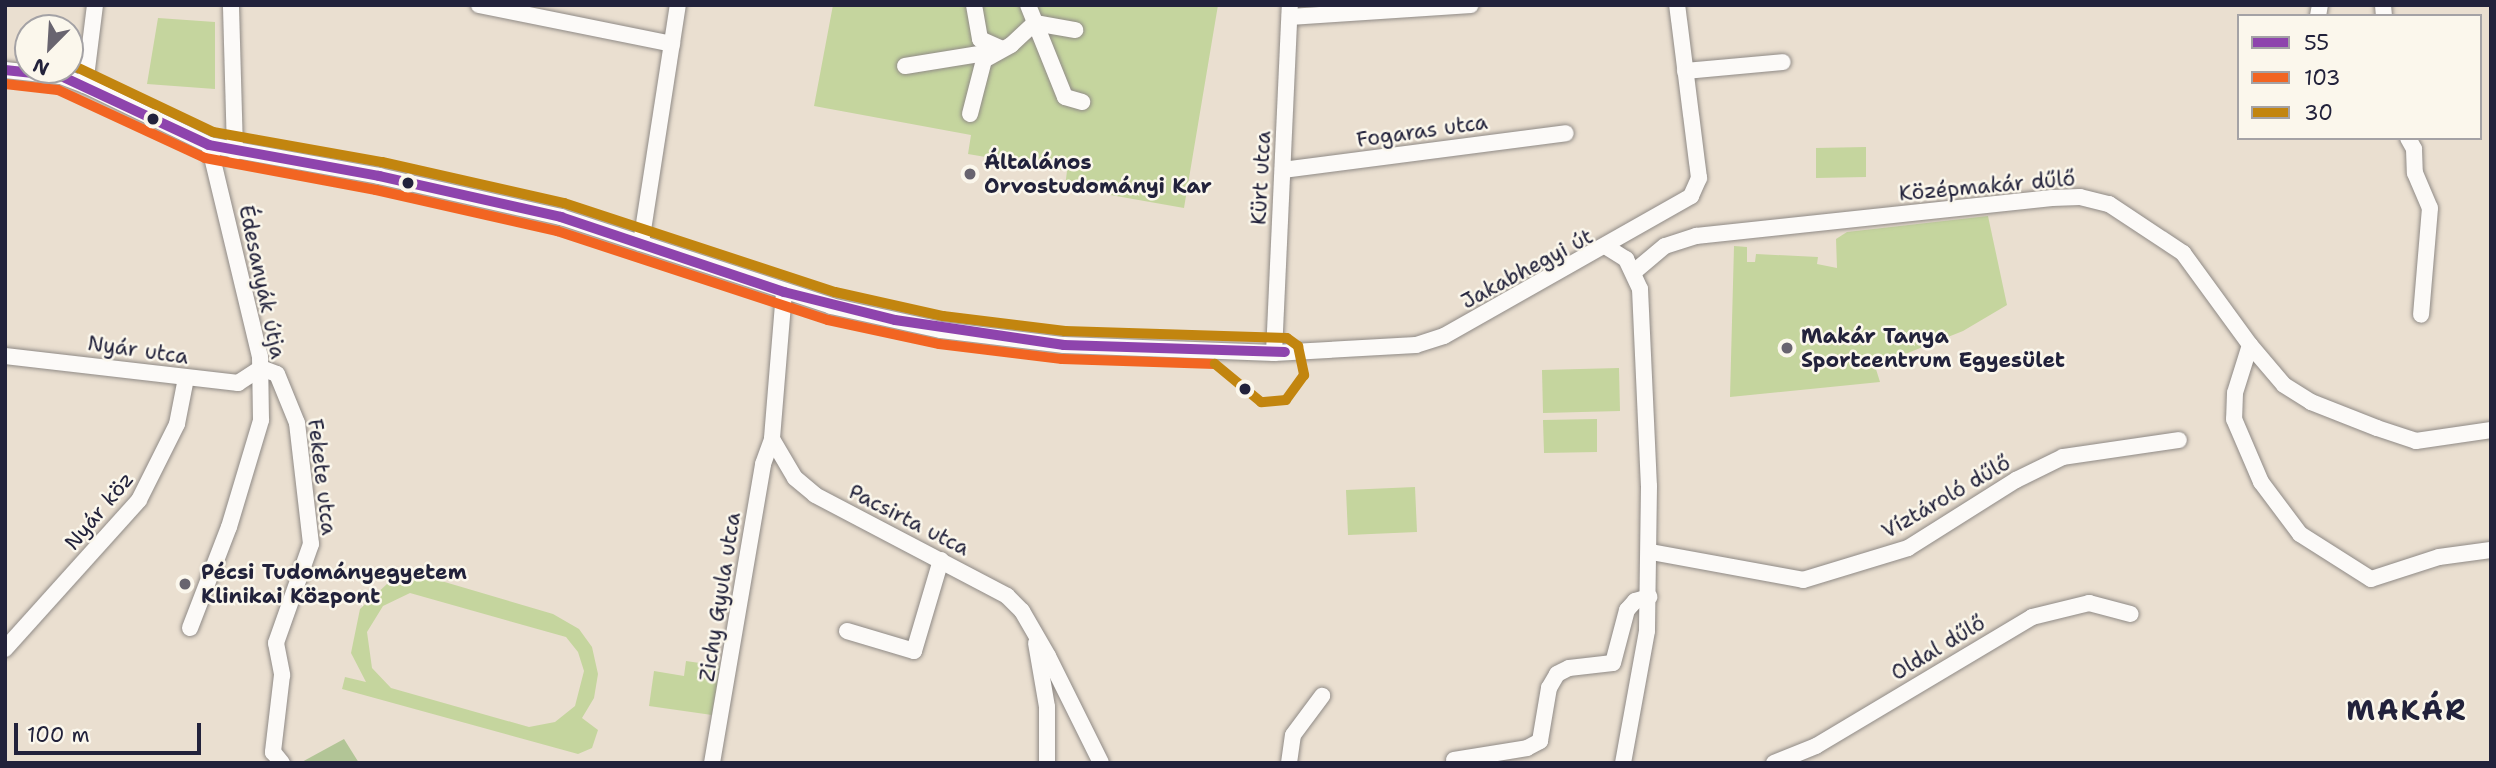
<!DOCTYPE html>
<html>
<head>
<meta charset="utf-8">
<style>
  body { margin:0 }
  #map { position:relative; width:2496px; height:768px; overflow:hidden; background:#eadfd0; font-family:"Shantell Sans",sans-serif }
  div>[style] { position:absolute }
  .green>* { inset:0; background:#c5d59e }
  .forest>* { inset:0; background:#b2c596 }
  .roads { filter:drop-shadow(0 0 2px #8f8a86) drop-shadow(0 0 2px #8f8a86) }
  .minor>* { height:16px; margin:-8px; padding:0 8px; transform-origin:8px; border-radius:8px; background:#fcfaf8 }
  .bus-1>* { height:10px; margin:-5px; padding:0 5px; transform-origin:5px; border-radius:5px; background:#8e44ad }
  .bus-2>* { height:10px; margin:-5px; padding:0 5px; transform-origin:5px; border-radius:5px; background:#f26522 }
  .bus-3>* { height:10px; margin:-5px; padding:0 5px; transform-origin:5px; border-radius:5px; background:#c2850f }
  .dots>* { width:19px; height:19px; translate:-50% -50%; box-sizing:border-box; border:4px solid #fbf7ec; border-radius:50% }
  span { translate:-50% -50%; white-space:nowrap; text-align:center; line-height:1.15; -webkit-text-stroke:5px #fbf7ec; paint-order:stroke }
  .street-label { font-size:21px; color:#22223b }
  .poi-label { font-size:21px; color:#22223b; font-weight:700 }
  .left { translate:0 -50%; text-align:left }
  .district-label { font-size:28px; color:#22223b; font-weight:700; letter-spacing:2px }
  .frame { position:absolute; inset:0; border:7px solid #22223b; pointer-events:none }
  .legend { position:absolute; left:2237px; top:14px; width:245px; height:126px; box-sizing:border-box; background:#fbf7ec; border:2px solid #a4a2a5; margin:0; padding:9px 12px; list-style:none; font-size:21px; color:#22223b }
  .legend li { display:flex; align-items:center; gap:14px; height:35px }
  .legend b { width:35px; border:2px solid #a4a2a5 }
  .north { position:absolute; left:14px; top:14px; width:70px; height:70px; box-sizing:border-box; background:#fbf7ec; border:2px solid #a4a2a5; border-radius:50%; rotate:204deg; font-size:19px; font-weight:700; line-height:28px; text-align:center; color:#22223b }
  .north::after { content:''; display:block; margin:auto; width:24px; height:32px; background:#68646f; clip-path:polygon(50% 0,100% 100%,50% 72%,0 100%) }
  .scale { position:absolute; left:14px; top:723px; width:187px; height:32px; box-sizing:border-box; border:4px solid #22223b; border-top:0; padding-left:9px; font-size:21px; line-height:24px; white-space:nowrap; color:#22223b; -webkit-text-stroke:5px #fbf7ec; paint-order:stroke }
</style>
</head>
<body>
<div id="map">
  <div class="green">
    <i style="clip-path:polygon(833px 5px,1218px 5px,1184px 208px,1065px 187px,1067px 171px,968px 154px,971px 135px,814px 106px)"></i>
    <i style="clip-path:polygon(158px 18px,215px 22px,215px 89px,147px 84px)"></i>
    <i style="clip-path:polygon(1866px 147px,1866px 177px,1816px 178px,1816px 148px)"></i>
    <i style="clip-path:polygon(1988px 216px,2007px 305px,1963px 331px,1875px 366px,1880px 382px,1730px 397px,1734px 246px,1747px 247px,1747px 262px,1755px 262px,1756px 254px,1818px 257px,1817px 264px,1837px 268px,1836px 239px,1847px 232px)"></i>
    <i style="clip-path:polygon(1619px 368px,1620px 411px,1543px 413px,1542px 370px)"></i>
    <i style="clip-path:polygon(1597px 419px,1597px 452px,1544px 453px,1543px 420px)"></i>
    <i style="clip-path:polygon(1415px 487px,1417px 532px,1348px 535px,1346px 490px)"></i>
    <i style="clip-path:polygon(evenodd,421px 575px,553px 614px,579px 629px,592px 647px,598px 674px,594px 698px,582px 718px,598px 730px,592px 748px,578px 754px,342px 689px,345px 677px,366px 682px,351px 653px,360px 609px,387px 584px,421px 575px,410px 593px,566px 637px,578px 652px,584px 671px,575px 706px,555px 722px,529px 727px,391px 688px,372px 668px,367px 632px,383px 606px,410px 593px)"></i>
    <i style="clip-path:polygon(686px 661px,720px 666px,712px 715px,649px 706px,654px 671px,684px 676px)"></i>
  </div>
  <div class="forest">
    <i style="clip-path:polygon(344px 739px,359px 763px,300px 763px)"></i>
  </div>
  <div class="roads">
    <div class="minor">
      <i style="left:479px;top:5px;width:197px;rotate:11.4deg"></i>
      <i style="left:974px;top:5px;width:35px;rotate:80deg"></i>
      <i style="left:980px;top:39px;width:24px;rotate:24deg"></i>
      <i style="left:1028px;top:5px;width:99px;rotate:68.1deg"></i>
      <i style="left:1065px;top:97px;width:18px;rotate:16deg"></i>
      <i style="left:2383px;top:5px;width:11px;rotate:85deg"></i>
      <i style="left:231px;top:7px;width:145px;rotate:88.4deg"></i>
      <i style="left:2318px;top:16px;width:11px;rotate:-80deg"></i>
      <i style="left:1290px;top:17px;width:181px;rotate:-3.8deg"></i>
      <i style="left:905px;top:66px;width:75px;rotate:-9.2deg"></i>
      <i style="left:5px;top:70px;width:56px;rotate:6.1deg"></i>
      <i style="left:61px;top:76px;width:26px;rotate:21deg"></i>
      <i style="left:85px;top:85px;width:138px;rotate:25.8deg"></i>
      <i style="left:209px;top:145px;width:173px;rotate:10.3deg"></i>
      <i style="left:379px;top:176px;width:187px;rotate:12.7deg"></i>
      <i style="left:561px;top:217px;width:284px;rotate:18.2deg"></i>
      <i style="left:831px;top:306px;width:113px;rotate:12.3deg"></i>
      <i style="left:941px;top:330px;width:124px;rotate:7deg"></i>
      <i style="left:1064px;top:345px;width:210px;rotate:2.2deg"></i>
      <i style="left:1274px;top:353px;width:142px;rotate:-3.2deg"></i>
      <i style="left:1416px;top:345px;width:29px;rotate:-18deg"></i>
      <i style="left:1444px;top:336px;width:284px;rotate:-29.5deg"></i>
      <i style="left:1691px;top:196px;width:20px;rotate:-66deg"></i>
      <i style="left:1699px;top:178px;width:174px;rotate:-97.2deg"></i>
      <i style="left:1685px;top:71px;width:98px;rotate:-5.2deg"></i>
      <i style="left:85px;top:85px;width:81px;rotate:-82.9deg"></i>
      <i style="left:970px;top:114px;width:56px;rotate:-75.5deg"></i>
      <i style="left:984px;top:60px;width:31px;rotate:-29deg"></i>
      <i style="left:1011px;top:45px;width:33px;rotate:-43deg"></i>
      <i style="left:1035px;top:23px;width:41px;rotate:9.9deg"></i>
      <i style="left:2408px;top:138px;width:13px;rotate:61deg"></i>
      <i style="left:2414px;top:149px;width:24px;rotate:88deg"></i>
      <i style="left:2415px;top:173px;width:38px;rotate:67deg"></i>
      <i style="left:2430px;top:208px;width:107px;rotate:94.8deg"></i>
      <i style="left:1283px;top:170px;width:285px;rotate:-7.4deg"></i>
      <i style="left:641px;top:243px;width:241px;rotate:-81.2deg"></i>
      <i style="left:1605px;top:246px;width:25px;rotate:32deg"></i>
      <i style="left:1626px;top:259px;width:33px;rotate:65deg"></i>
      <i style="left:1640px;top:289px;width:197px;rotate:87.4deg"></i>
      <i style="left:1649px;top:486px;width:145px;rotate:90.8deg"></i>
      <i style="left:1647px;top:631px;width:134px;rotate:100.3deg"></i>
      <i style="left:1635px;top:271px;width:39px;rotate:-40deg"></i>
      <i style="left:1665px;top:246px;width:33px;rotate:-18deg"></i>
      <i style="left:1696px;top:236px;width:358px;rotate:-6.1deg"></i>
      <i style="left:2052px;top:198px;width:28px;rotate:-2deg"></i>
      <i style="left:2080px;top:197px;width:30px;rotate:14deg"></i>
      <i style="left:2109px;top:204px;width:89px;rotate:33.5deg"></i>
      <i style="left:2183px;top:253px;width:114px;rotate:53.9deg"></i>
      <i style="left:2250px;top:345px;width:50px;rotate:107.4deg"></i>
      <i style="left:2235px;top:393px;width:26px;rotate:92deg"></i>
      <i style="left:2234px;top:419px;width:69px;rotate:66.8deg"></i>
      <i style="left:2261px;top:482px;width:65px;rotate:53.1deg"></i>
      <i style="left:2300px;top:534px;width:84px;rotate:32.4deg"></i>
      <i style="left:2371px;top:579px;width:71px;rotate:-17.9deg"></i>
      <i style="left:2439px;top:557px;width:52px;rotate:-7.7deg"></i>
      <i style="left:784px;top:292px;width:147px;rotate:94.7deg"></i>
      <i style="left:772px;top:439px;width:45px;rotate:59.5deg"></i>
      <i style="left:795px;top:478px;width:26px;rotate:40deg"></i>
      <i style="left:815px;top:495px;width:217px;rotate:27.7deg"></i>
      <i style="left:1007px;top:596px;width:21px;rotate:45deg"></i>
      <i style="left:1022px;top:611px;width:52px;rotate:60deg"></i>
      <i style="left:1048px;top:656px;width:119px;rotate:63.6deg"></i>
      <i style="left:2250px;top:345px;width:52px;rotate:49.6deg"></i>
      <i style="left:2284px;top:385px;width:32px;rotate:32deg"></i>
      <i style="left:2311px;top:402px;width:71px;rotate:21.5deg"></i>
      <i style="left:2377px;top:428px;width:41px;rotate:18.4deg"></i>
      <i style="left:2416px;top:441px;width:76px;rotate:-8.3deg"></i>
      <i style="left:1274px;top:353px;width:348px;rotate:-87.4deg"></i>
      <i style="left:5px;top:356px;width:235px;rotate:6.6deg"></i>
      <i style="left:238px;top:383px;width:27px;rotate:-33deg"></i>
      <i style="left:261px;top:368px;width:17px;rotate:21deg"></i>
      <i style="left:277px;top:374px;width:53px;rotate:67.8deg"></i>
      <i style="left:297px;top:423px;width:122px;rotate:83.4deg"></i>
      <i style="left:311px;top:544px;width:105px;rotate:109.5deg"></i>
      <i style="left:276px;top:643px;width:33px;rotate:79deg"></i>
      <i style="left:282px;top:675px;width:78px;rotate:96.7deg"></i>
      <i style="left:273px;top:752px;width:14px;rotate:51deg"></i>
      <i style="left:1651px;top:552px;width:155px;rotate:10.4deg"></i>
      <i style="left:1803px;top:580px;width:110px;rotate:-16.9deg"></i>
      <i style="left:1908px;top:548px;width:128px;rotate:-32.2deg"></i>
      <i style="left:2016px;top:480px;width:52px;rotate:-26.1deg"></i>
      <i style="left:2063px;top:457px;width:117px;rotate:-8.3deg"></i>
      <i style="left:190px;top:628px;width:108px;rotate:-68.9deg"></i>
      <i style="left:229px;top:527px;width:112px;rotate:-73.3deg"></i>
      <i style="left:261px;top:420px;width:63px;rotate:-90.9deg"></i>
      <i style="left:260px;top:357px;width:218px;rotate:-103.5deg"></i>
      <i style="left:847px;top:631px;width:70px;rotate:16.6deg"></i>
      <i style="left:914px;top:651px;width:95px;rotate:-73.5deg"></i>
      <i style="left:1036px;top:643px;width:65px;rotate:80.2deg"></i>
      <i style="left:1047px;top:707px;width:56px;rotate:90deg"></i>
      <i style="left:5px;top:649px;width:200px;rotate:-48deg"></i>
      <i style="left:139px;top:500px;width:85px;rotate:-63.4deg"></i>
      <i style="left:177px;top:424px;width:47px;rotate:-78.9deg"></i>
      <i style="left:1454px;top:760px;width:74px;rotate:-9.3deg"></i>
      <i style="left:1527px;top:748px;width:15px;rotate:-28deg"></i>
      <i style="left:1540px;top:741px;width:54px;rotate:-80.4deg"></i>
      <i style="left:1549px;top:688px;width:16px;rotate:-60deg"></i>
      <i style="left:1557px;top:674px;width:13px;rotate:-27deg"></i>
      <i style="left:1569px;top:668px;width:44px;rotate:-6.5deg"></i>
      <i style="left:1613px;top:663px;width:55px;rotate:-75.2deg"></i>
      <i style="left:1627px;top:610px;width:12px;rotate:-48deg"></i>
      <i style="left:1635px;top:601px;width:15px;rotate:-16deg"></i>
      <i style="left:712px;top:763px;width:303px;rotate:-80.3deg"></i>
      <i style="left:763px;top:464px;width:27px;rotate:-70deg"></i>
      <i style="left:1289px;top:763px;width:28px;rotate:-82deg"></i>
      <i style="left:1293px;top:735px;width:49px;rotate:-53.4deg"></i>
      <i style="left:1774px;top:763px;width:45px;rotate:-22deg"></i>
      <i style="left:1816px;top:746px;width:252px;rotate:-30.8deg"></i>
      <i style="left:2032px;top:617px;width:59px;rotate:-13.8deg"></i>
      <i style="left:2089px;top:603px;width:43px;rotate:14.7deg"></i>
    </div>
  </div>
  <div class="bus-1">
    <i style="left:5px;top:70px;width:56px;rotate:6.1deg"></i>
    <i style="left:61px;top:76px;width:163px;rotate:25deg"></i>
    <i style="left:209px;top:145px;width:173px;rotate:10.3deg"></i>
    <i style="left:379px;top:176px;width:187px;rotate:12.7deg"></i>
    <i style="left:561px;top:217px;width:235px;rotate:18.6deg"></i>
    <i style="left:784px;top:292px;width:114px;rotate:14.2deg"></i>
    <i style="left:895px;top:320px;width:171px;rotate:8.4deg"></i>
    <i style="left:1064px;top:345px;width:221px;rotate:1.8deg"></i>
  </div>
  <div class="bus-2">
    <i style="left:5px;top:84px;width:53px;rotate:6.5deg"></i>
    <i style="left:58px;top:90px;width:162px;rotate:24.8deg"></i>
    <i style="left:205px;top:158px;width:174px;rotate:10.6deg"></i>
    <i style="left:376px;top:190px;width:186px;rotate:12.8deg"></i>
    <i style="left:557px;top:231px;width:285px;rotate:18.2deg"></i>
    <i style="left:828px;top:320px;width:114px;rotate:12.2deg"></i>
    <i style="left:939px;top:344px;width:124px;rotate:7deg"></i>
    <i style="left:1062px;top:359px;width:153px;rotate:1.9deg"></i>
  </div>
  <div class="bus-3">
    <i style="left:70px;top:64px;width:158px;rotate:25.4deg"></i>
    <i style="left:213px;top:132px;width:172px;rotate:10.1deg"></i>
    <i style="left:382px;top:162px;width:187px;rotate:12.7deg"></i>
    <i style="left:564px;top:203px;width:285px;rotate:18.2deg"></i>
    <i style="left:835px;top:292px;width:111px;rotate:12.5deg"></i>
    <i style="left:943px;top:316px;width:123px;rotate:7deg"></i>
    <i style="left:1065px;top:331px;width:222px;rotate:1.8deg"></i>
    <i style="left:1287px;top:338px;width:14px;rotate:36deg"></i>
    <i style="left:1298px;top:346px;width:30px;rotate:78deg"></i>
    <i style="left:1304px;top:375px;width:31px;rotate:126deg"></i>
    <i style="left:1286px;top:400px;width:25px;rotate:175deg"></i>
    <i style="left:1261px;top:402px;width:60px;rotate:-140.4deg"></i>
  </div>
  <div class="dots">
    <i style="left:153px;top:119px;background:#22223b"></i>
    <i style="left:970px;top:174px;background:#68646f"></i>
    <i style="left:408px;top:183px;background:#22223b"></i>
    <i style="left:1787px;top:348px;background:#68646f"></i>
    <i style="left:1245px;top:389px;background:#22223b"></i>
    <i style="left:185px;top:584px;background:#68646f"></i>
  </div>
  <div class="street-label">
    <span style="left:1422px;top:131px;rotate:-8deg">Fogaras utca</span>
    <span style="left:1261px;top:178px;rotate:-87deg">Kürt utca</span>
    <span style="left:1987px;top:186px;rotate:-5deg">Középmakár dűlő</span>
    <span style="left:1527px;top:269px;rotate:-28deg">Jakabhegyi út</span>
    <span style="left:262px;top:282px;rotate:78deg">Édesanyák útja</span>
    <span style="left:138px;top:350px;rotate:8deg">Nyár utca</span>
    <span style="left:322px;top:477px;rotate:83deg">Fekete utca</span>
    <span style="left:1946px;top:497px;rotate:-30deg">Víztároló dűlő</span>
    <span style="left:99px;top:511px;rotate:-50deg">Nyár köz</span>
    <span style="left:909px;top:520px;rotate:27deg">Pacsirta utca</span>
    <span style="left:720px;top:597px;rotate:-81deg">Zichy Gyula utca</span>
    <span style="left:1938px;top:648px;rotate:-31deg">Oldal dűlő</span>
  </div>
  <div class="poi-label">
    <span class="left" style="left:984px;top:174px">Általános<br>Orvostudományi Kar</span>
    <span class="left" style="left:1801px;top:348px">Makár Tanya<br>Sportcentrum Egyesület</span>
    <span class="left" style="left:201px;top:584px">Pécsi Tudományegyetem<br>Klinikai Központ</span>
  </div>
  <div class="district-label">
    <span style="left:2407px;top:710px">MAKÁR</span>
  </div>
  <div class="frame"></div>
  <ul class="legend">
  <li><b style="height:9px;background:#8e44ad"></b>55</li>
  <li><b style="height:9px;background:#f26522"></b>103</li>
  <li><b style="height:9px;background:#c2850f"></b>30</li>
  </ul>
  <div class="north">N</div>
  <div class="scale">100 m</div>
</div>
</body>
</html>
